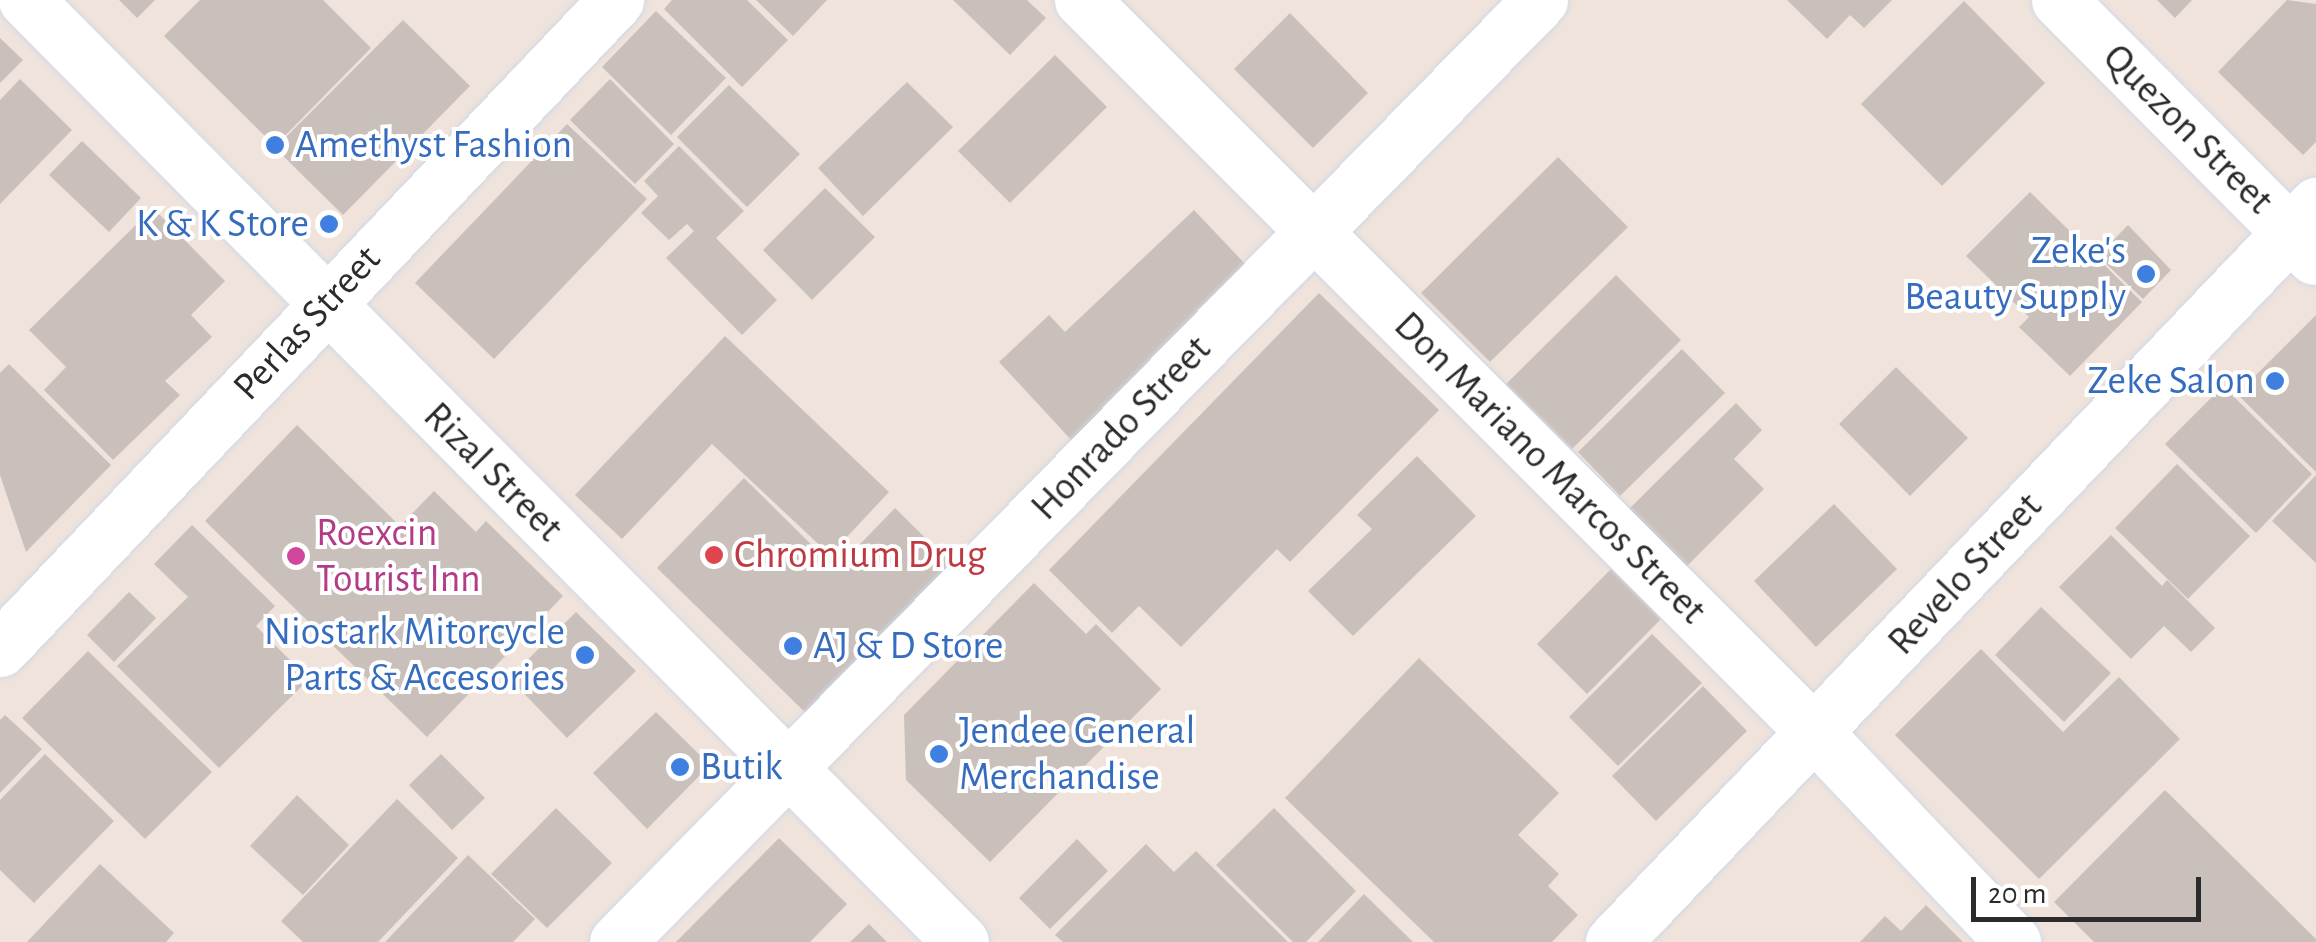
<!DOCTYPE html>
<html>
<head>
<meta charset="utf-8">
<style>
  body { margin:0 }
  #map { position:relative; width:2316px; height:942px; overflow:hidden; background:#efe3dc; font-family:"Alegreya Sans",sans-serif }
  div>[style] { position:absolute }
  .building>* { inset:0; background:#cac0bb }
  .roads { filter:drop-shadow(0 0 2px #d1d9e6) drop-shadow(0 0 2px #d1d9e6) }
  .minor>* { height:55px; margin:-27.5px; padding:0 27.5px; transform-origin:27.5px; border-radius:27.5px; background:#fff }
  .tertiary>* { height:55px; margin:-27.5px; padding:0 27.5px; transform-origin:27.5px; border-radius:27.5px; background:#fff }
  .dots>* { width:28px; height:28px; translate:-50% -50%; box-sizing:border-box; border:5px solid #fff; border-radius:50% }
  span { translate:-50% -50%; white-space:nowrap; text-align:center; line-height:1.15; -webkit-text-stroke:8px #fff; paint-order:stroke }
  .street-label { font-size:40px; color:#2b2b2b }
  .shop-label { font-size:40px; color:#366cbe }
  .left { translate:0 -50%; text-align:left }
  .right { translate:-100% -50%; text-align:right }
  .hotel-label { font-size:40px; color:#b23c85 }
  .health-label { font-size:40px; color:#be3a42 }
  .scale { position:absolute; left:1971px; top:877px; width:230px; height:45px; box-sizing:border-box; border:5px solid #2b2b2b; border-top:0; padding-left:12px; font-size:30px; line-height:35px; white-space:nowrap; color:#2b2b2b; -webkit-text-stroke:8px #fff; paint-order:stroke }
</style>
</head>
<body>
<div id="map">
  <div class="building">
    <i style="clip-path:polygon(119px 0,155px 0,137px 18px)"></i>
    <i style="clip-path:polygon(200px 0,323px 0,371px 48px,275px 146px,164px 36px)"></i>
    <i style="clip-path:polygon(672px 0,747px 0,788px 40px,742px 87px,664px 9px)"></i>
    <i style="clip-path:polygon(756px 0,827px 0,793px 36px)"></i>
    <i style="clip-path:polygon(953px 0,1027px 0,1046px 18px,1010px 55px)"></i>
    <i style="clip-path:polygon(1787px 0,1892px 0,1864px 28px,1850px 15px,1827px 39px)"></i>
    <i style="clip-path:polygon(2157px 0,2192px 0,2175px 18px)"></i>
    <i style="clip-path:polygon(2287px 0,2316px 4px,2316px 142px,2303px 155px,2218px 72px)"></i>
    <i style="clip-path:polygon(1964px 1px,2045px 83px,1942px 186px,1861px 104px)"></i>
    <i style="clip-path:polygon(656px 11px,726px 78px,671px 135px,602px 67px)"></i>
    <i style="clip-path:polygon(1290px 13px,1368px 93px,1313px 148px,1234px 69px)"></i>
    <i style="clip-path:polygon(403px 20px,470px 86px,343px 215px,275px 148px)"></i>
    <i style="clip-path:polygon(0 38px,23px 60px,0 83px)"></i>
    <i style="clip-path:polygon(1055px 55px,1107px 107px,1010px 203px,958px 151px)"></i>
    <i style="clip-path:polygon(20px 79px,72px 130px,0 204px,0 100px)"></i>
    <i style="clip-path:polygon(610px 79px,674px 144px,635px 184px,570px 120px)"></i>
    <i style="clip-path:polygon(907px 82px,953px 127px,863px 216px,818px 168px)"></i>
    <i style="clip-path:polygon(729px 85px,800px 154px,747px 207px,677px 137px)"></i>
    <i style="clip-path:polygon(567px 124px,647px 199px,494px 359px,415px 283px)"></i>
    <i style="clip-path:polygon(82px 141px,141px 198px,109px 232px,49px 175px)"></i>
    <i style="clip-path:polygon(679px 146px,744px 211px,716px 238px,777px 300px,742px 335px,666px 258px,694px 231px,687px 224px,669px 240px,641px 213px,658px 196px,644px 181px)"></i>
    <i style="clip-path:polygon(1558px 157px,1628px 227px,1490px 362px,1421px 293px)"></i>
    <i style="clip-path:polygon(825px 188px,875px 237px,812px 300px,763px 250px)"></i>
    <i style="clip-path:polygon(2030px 192px,2142px 302px,2070px 376px,2019px 327px,2029px 317px,1966px 256px)"></i>
    <i style="clip-path:polygon(153px 208px,225px 281px,191px 315px,212px 337px,165px 381px,180px 395px,113px 460px,44px 390px,66px 367px,29px 330px)"></i>
    <i style="clip-path:polygon(1194px 210px,1267px 287px,1088px 458px,999px 362px,1049px 315px,1065px 332px)"></i>
    <i style="clip-path:polygon(2128px 225px,2171px 270px,2143px 299px,2098px 256px)"></i>
    <i style="clip-path:polygon(1616px 275px,1681px 340px,1572px 449px,1506px 384px)"></i>
    <i style="clip-path:polygon(1319px 293px,1439px 410px,1290px 562px,1277px 549px,1181px 647px,1139px 606px,1112px 633px,1049px 570px)"></i>
    <i style="clip-path:polygon(2316px 315px,2316px 472px,2237px 394px)"></i>
    <i style="clip-path:polygon(725px 336px,889px 492px,830px 555px,712px 444px,622px 539px,575px 495px)"></i>
    <i style="clip-path:polygon(1682px 349px,1725px 393px,1620px 496px,1578px 452px)"></i>
    <i style="clip-path:polygon(9px 364px,111px 465px,26px 552px,0 475px,0 373px)"></i>
    <i style="clip-path:polygon(1896px 367px,1968px 438px,1910px 496px,1839px 424px)"></i>
    <i style="clip-path:polygon(2223px 386px,2312px 474px,2256px 533px,2165px 444px)"></i>
    <i style="clip-path:polygon(1736px 403px,1762px 430px,1734px 459px,1764px 489px,1681px 572px,1624px 514px)"></i>
    <i style="clip-path:polygon(297px 425px,400px 526px,434px 491px,476px 532px,486px 521px,563px 596px,427px 737px,205px 521px)"></i>
    <i style="clip-path:polygon(1417px 456px,1476px 516px,1353px 636px,1308px 591px,1372px 529px,1357px 515px)"></i>
    <i style="clip-path:polygon(2177px 464px,2250px 536px,2188px 599px,2115px 528px)"></i>
    <i style="clip-path:polygon(2316px 475px,2316px 563px,2272px 521px)"></i>
    <i style="clip-path:polygon(744px 478px,836px 569px,895px 508px,962px 574px,816px 723px,657px 568px)"></i>
    <i style="clip-path:polygon(1834px 504px,1897px 569px,1816px 647px,1754px 581px)"></i>
    <i style="clip-path:polygon(192px 525px,275px 606px,256px 626px,309px 679px,219px 768px,117px 666px,188px 597px,154px 564px)"></i>
    <i style="clip-path:polygon(2111px 535px,2162px 586px,2167px 580px,2215px 628px,2191px 652px,2164px 626px,2131px 659px,2059px 587px)"></i>
    <i style="clip-path:polygon(1611px 569px,1661px 619px,1587px 694px,1537px 644px)"></i>
    <i style="clip-path:polygon(1034px 583px,1086px 634px,1096px 624px,1161px 689px,990px 862px,906px 780px,904px 715px)"></i>
    <i style="clip-path:polygon(129px 592px,156px 618px,114px 662px,87px 635px)"></i>
    <i style="clip-path:polygon(2041px 607px,2111px 673px,2064px 722px,1995px 655px)"></i>
    <i style="clip-path:polygon(576px 612px,636px 671px,567px 738px,509px 678px)"></i>
    <i style="clip-path:polygon(1652px 634px,1702px 683px,1618px 766px,1569px 717px)"></i>
    <i style="clip-path:polygon(1981px 649px,2063px 732px,2119px 677px,2180px 739px,2039px 879px,1895px 735px)"></i>
    <i style="clip-path:polygon(88px 651px,212px 772px,145px 839px,22px 718px)"></i>
    <i style="clip-path:polygon(1419px 658px,1559px 793px,1518px 835px,1559px 874px,1548px 886px,1578px 915px,1552px 942px,1434px 942px,1285px 798px)"></i>
    <i style="clip-path:polygon(1703px 686px,1747px 731px,1656px 821px,1612px 776px)"></i>
    <i style="clip-path:polygon(656px 712px,710px 765px,647px 829px,593px 773px)"></i>
    <i style="clip-path:polygon(5px 715px,42px 749px,0 793px,0 720px)"></i>
    <i style="clip-path:polygon(45px 754px,114px 821px,34px 903px,0 870px,0 800px)"></i>
    <i style="clip-path:polygon(441px 754px,485px 798px,452px 830px,409px 785px)"></i>
    <i style="clip-path:polygon(2165px 790px,2316px 939px,2316px 942px,2094px 942px,2054px 902px)"></i>
    <i style="clip-path:polygon(297px 795px,349px 845px,303px 895px,250px 846px)"></i>
    <i style="clip-path:polygon(397px 799px,458px 858px,378px 942px,303px 942px,281px 921px)"></i>
    <i style="clip-path:polygon(556px 808px,612px 863px,547px 928px,491px 874px)"></i>
    <i style="clip-path:polygon(1274px 808px,1356px 891px,1306px 942px,1293px 942px,1216px 865px)"></i>
    <i style="clip-path:polygon(779px 838px,847px 904px,810px 942px,676px 942px)"></i>
    <i style="clip-path:polygon(1077px 839px,1108px 871px,1050px 929px,1019px 898px)"></i>
    <i style="clip-path:polygon(1146px 844px,1174px 872px,1196px 851px,1288px 942px,1063px 942px,1055px 935px)"></i>
    <i style="clip-path:polygon(468px 855px,535px 919px,513px 942px,385px 942px)"></i>
    <i style="clip-path:polygon(100px 864px,174px 933px,166px 942px,27px 942px)"></i>
    <i style="clip-path:polygon(1364px 894px,1413px 942px,1318px 942px)"></i>
    <i style="clip-path:polygon(1926px 905px,1963px 942px,1860px 942px,1885px 916px,1901px 931px)"></i>
    <i style="clip-path:polygon(869px 924px,887px 942px,850px 942px)"></i>
  </div>
  <div class="roads">
    <div class="minor">
      <i style="left:1082px;top:0;width:1035px;rotate:45deg"></i>
      <i style="left:1814px;top:732px;width:289px;rotate:46.5deg"></i>
      <i style="left:2059px;top:0;width:362px;rotate:45.2deg"></i>
      <i style="left:0;top:649px;width:895px;rotate:-46.49deg"></i>
      <i style="left:617px;top:942px;width:244px;rotate:-45.5deg"></i>
      <i style="left:1613px;top:942px;width:1019px;rotate:-46.35deg"></i>
    </div>
    <div class="tertiary">
      <i style="left:26px;top:0;width:1327px;rotate:45.21deg"></i>
      <i style="left:788px;top:768px;width:1075px;rotate:-45.6deg"></i>
    </div>
  </div>
  <div class="dots">
    <i style="left:275px;top:145px;background:#3f7fe0"></i>
    <i style="left:329px;top:224px;background:#3f7fe0"></i>
    <i style="left:2146px;top:274px;background:#3f7fe0"></i>
    <i style="left:2275px;top:381px;background:#3f7fe0"></i>
    <i style="left:714px;top:555px;background:#e0444e"></i>
    <i style="left:296px;top:556px;background:#d1479c"></i>
    <i style="left:793px;top:646px;background:#3f7fe0"></i>
    <i style="left:585px;top:655px;background:#3f7fe0"></i>
    <i style="left:939px;top:754px;background:#3f7fe0"></i>
    <i style="left:680px;top:767px;background:#3f7fe0"></i>
  </div>
  <div class="street-label">
    <span style="left:2188px;top:129px;rotate:45deg">Quezon Street</span>
    <span style="left:307px;top:323px;rotate:-47deg">Perlas Street</span>
    <span style="left:1121px;top:428px;rotate:-46deg">Honrado Street</span>
    <span style="left:1550px;top:468px;rotate:45deg">Don Mariano Marcos Street</span>
    <span style="left:493px;top:472px;rotate:45deg">Rizal Street</span>
    <span style="left:1965px;top:574px;rotate:-47deg">Revelo Street</span>
  </div>
  <div class="shop-label">
    <span class="left" style="left:295px;top:145px">Amethyst Fashion</span>
    <span class="right" style="left:309px;top:224px">K &amp; K Store</span>
    <span class="right" style="left:2126px;top:274px">Zeke's<br>Beauty Supply</span>
    <span class="right" style="left:2255px;top:381px">Zeke Salon</span>
    <span class="right" style="left:565px;top:655px">Niostark Mitorcycle<br>Parts &amp; Accesories</span>
    <span class="left" style="left:813px;top:646px">AJ &amp; D Store</span>
    <span class="left" style="left:959px;top:754px">Jendee General<br>Merchandise</span>
    <span class="left" style="left:700px;top:767px">Butik</span>
  </div>
  <div class="hotel-label">
    <span class="left" style="left:316px;top:556px">Roexcin<br>Tourist Inn</span>
  </div>
  <div class="health-label">
    <span class="left" style="left:734px;top:555px">Chromium Drug</span>
  </div>
  <div class="scale">20 m</div>
</div>
</body>
</html>
